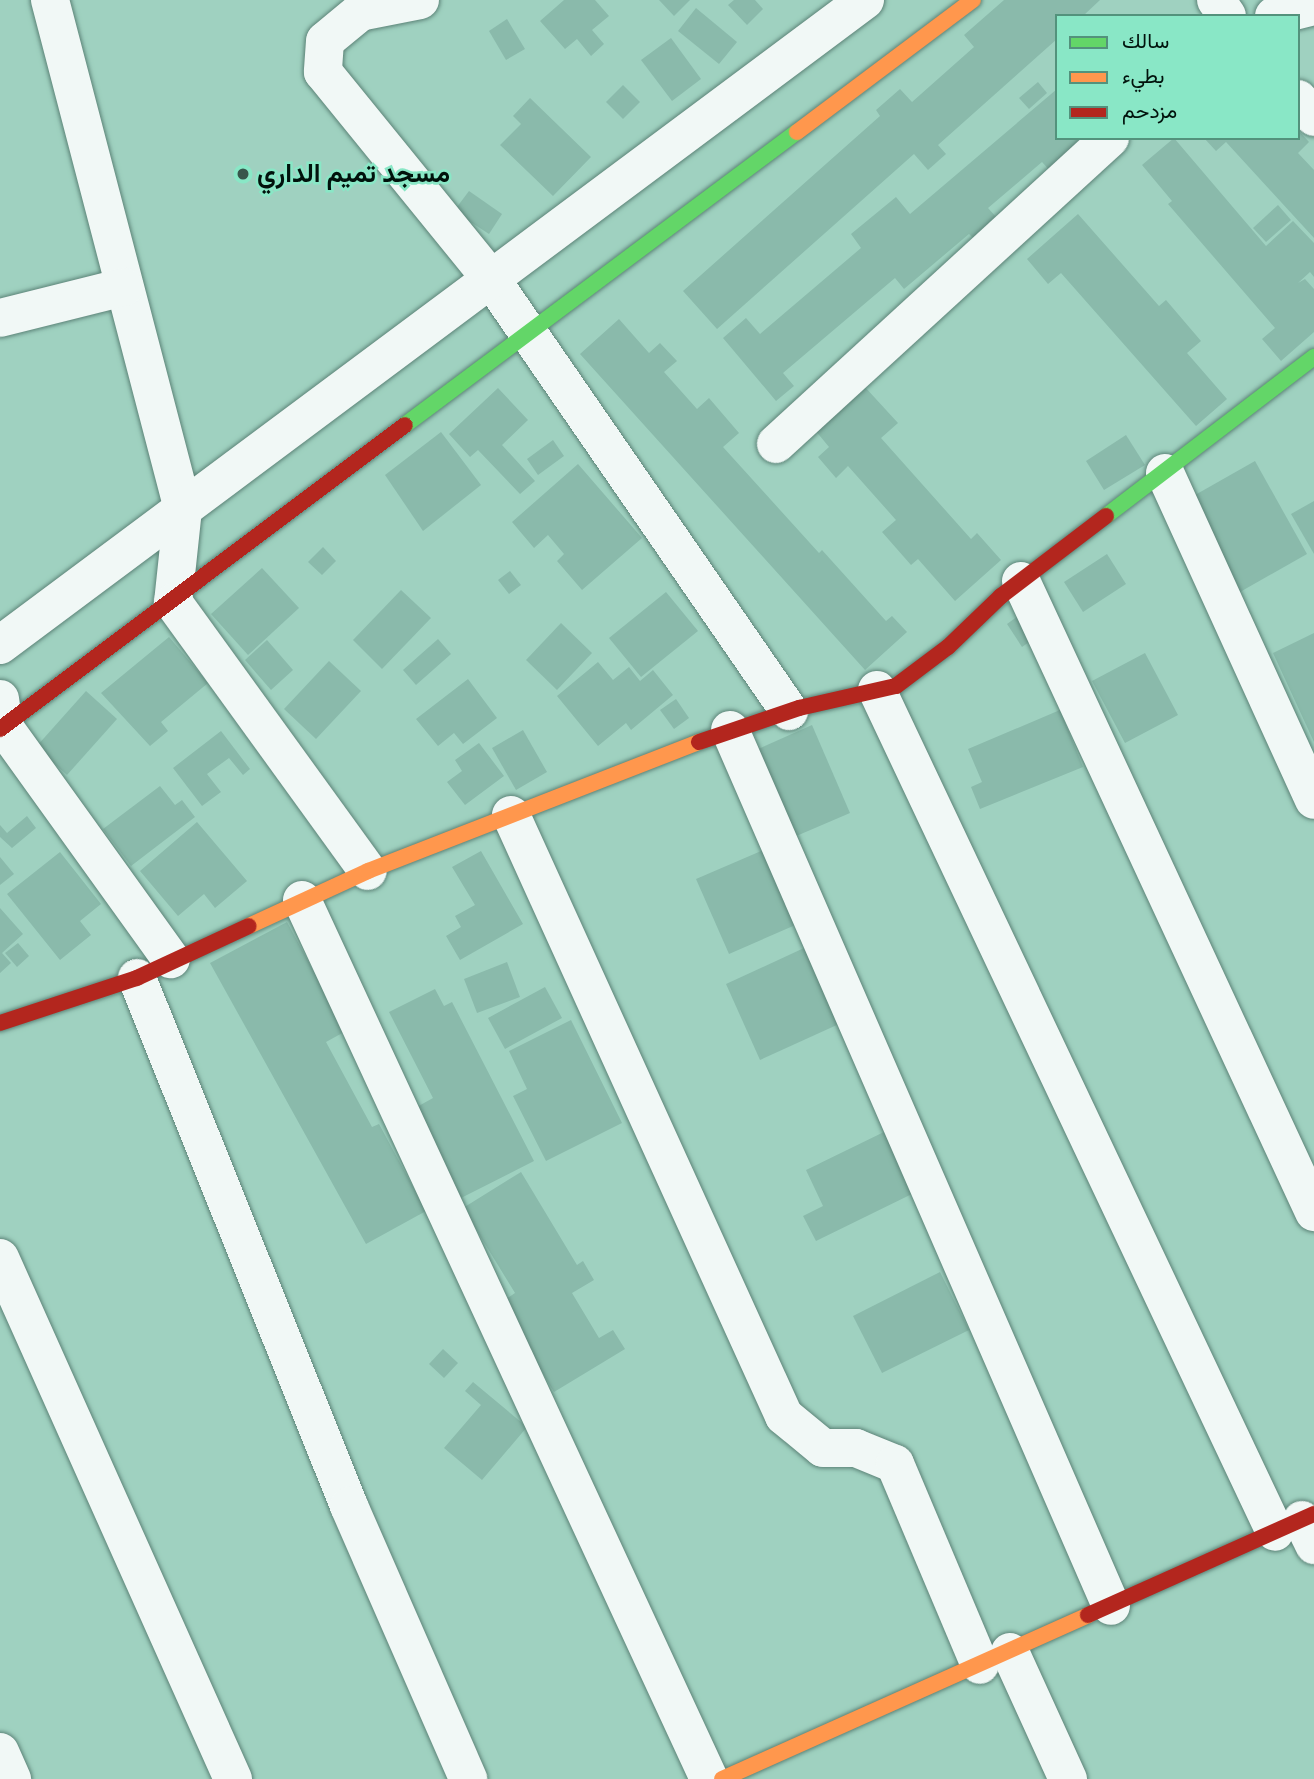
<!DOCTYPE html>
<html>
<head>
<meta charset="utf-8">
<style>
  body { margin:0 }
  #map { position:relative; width:1314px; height:1779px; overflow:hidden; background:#9fd1c0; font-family:Figtree,Vazirmatn,sans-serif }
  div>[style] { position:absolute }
  .building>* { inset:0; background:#8abaab }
  .roads { filter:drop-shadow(0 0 2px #5c8377) drop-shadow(0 0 2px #5c8377) }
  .street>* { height:38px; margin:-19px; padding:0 19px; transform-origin:19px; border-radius:19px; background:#f1f8f6 }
  .fast>* { height:16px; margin:-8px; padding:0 8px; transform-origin:8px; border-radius:8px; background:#63d668 }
  .slow>* { height:16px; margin:-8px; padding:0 8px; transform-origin:8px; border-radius:8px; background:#ff974d }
  .jam>* { height:16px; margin:-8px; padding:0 8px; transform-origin:8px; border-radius:8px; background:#b3261e }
  .dots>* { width:19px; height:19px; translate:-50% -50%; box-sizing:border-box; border:4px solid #89e7c6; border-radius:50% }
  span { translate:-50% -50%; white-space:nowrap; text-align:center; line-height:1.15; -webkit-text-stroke:5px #89e7c6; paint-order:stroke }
  .poi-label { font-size:26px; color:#01120c; font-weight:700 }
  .left { translate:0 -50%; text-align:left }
  .legend { position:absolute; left:1055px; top:14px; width:245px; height:126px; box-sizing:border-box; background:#89e7c6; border:2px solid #53927c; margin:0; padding:9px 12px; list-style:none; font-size:21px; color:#01120c }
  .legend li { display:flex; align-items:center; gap:14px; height:35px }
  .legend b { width:35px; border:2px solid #53927c }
</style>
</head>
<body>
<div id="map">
  <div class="building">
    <i style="clip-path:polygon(564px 0,595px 0,609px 16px,592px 30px,604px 44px,591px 56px,577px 39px,565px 49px,540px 21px)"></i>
    <i style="clip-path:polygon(659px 0,690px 0,674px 16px)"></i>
    <i style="clip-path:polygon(734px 0,755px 0,763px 9px,747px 25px,728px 5px)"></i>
    <i style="clip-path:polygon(1004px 0,1100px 0,1083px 16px,1057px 16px,1057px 39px,938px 145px,946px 154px,928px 170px,914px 154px,717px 329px,683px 291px,880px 116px,876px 110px,900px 89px,912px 102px,974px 47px,964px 35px)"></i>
    <i style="clip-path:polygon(696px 8px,737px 42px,719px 64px,678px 31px)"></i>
    <i style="clip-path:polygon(507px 19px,525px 49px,506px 60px,489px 31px)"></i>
    <i style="clip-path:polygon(671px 38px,701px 79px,672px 101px,641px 60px)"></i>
    <i style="clip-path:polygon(1038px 82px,1047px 93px,1029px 109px,1019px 98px)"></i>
    <i style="clip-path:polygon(623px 85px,640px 102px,623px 119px,606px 102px)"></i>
    <i style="clip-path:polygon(1057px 89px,1057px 138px,1081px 138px,1087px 145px,1053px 174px,1042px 162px,988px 208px,997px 218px,973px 238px,969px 234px,904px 289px,895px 278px,783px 373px,794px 386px,776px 401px,723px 338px,746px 318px,760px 334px,861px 248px,851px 234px,896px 197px,910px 214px)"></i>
    <i style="clip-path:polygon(530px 98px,591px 157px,553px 196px,500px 145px,521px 124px,513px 116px)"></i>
    <i style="clip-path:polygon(1298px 130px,1309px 142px,1298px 153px,1314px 170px,1314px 238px,1226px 142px,1216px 151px,1204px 138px,1298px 138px)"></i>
    <i style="clip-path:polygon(1174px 138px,1266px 246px,1293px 221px,1314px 243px,1314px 277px,1310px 272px,1298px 283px,1305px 279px,1314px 289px,1314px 332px,1281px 361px,1262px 339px,1275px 328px,1168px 204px,1172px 201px,1142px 165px)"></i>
    <i style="clip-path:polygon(469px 191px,502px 214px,489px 234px,454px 211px)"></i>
    <i style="clip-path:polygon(1278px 205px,1291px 220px,1266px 242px,1253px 228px)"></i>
    <i style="clip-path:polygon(1078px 214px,1159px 306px,1166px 300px,1201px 341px,1187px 353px,1227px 399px,1196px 426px,1061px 273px,1048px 284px,1027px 259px)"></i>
    <i style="clip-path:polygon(619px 319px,649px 353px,660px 343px,677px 361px,664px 372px,697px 409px,709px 398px,739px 433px,723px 447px,819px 553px,822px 550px,886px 621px,892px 616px,907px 632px,865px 670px,580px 354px)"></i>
    <i style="clip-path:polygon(864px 386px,898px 423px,881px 438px,971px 539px,977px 533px,1001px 560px,955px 601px,918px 559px,911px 565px,882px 532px,896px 520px,848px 466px,836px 478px,818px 457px,829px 447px,815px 430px)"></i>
    <i style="clip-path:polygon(498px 388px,528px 420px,502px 445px,535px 481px,520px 494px,478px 450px,470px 457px,449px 434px)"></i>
    <i style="clip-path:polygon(441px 432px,481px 485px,423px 531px,385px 475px)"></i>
    <i style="clip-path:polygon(1126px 435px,1145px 465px,1104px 490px,1086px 461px)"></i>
    <i style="clip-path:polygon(553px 440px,564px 456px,538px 475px,527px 459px)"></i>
    <i style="clip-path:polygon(1255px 461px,1307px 554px,1240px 592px,1188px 499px)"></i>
    <i style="clip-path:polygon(578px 464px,642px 538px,582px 590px,557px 561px,564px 554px,548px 535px,534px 548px,512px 522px)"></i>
    <i style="clip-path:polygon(1314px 501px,1314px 554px,1291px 514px)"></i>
    <i style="clip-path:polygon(323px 547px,336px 561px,322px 575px,308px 562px)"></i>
    <i style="clip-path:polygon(1107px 554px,1126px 584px,1083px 612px,1064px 582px)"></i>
    <i style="clip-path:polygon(262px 568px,299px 608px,248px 655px,211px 614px)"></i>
    <i style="clip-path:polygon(510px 571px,521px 585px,509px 594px,498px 580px)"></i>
    <i style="clip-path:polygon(401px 590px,431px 618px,382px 669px,353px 640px)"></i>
    <i style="clip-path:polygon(666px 592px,698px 631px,641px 677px,609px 638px)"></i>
    <i style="clip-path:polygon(1026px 610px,1042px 633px,1022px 647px,1007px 624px)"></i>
    <i style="clip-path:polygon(561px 623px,592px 653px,557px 690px,526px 660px)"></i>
    <i style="clip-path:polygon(1314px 633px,1314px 742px,1273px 653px)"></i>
    <i style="clip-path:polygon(169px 637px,208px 683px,161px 722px,168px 731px,150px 746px,101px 693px)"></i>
    <i style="clip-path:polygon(438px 639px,451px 654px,416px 685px,403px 670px)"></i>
    <i style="clip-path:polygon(267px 640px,293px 670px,271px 690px,245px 660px)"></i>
    <i style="clip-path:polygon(1145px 653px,1178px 715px,1125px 743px,1092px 681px)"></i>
    <i style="clip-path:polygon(329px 661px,361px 691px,316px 739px,284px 709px)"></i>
    <i style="clip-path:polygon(598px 662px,613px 680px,629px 667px,640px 681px,653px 670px,673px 695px,631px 730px,626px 723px,598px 746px,557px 696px)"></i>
    <i style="clip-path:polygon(468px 679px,497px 718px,463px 744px,454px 733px,438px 746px,416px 719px)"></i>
    <i style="clip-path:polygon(86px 691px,117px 719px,67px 775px,36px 747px)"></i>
    <i style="clip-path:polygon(676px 699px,689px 718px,674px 729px,660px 710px)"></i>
    <i style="clip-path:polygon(1060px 710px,1083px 767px,980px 809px,971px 787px,982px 782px,968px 749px)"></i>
    <i style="clip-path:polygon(812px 725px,850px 813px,794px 837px,756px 750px)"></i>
    <i style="clip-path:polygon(523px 730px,547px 772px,516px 790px,492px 748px)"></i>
    <i style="clip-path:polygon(221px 731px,250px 769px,243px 775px,229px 758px,207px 774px,221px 792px,202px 806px,173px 768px)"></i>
    <i style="clip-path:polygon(479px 743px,504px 776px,465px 805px,447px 782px,462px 771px,455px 760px)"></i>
    <i style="clip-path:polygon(160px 786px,175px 805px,182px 800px,195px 817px,131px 866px,103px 829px)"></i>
    <i style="clip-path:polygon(27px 816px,36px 828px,12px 848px,0 837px,0 825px,7px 833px)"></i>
    <i style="clip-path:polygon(197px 822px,247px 881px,215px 908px,204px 894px,178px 916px,140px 871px)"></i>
    <i style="clip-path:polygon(768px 848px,800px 923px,729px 954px,696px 879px)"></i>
    <i style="clip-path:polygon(481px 851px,523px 924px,460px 960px,446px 936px,461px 927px,455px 916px,475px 905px,452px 867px)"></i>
    <i style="clip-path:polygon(60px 852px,101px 904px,80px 921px,91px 935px,60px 960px,7px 894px)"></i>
    <i style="clip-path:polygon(0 857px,14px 874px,0 885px)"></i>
    <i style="clip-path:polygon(0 908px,23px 934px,2px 953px,11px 963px,0 973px)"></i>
    <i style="clip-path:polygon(287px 922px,346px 1031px,326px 1042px,372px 1127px,379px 1124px,426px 1211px,366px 1244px,210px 963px)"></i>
    <i style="clip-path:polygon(18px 943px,29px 956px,17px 967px,5px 953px)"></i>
    <i style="clip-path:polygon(804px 948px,839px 1024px,760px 1060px,726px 984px)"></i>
    <i style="clip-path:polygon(507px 962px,520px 997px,477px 1013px,464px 979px)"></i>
    <i style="clip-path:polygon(545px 987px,562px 1018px,505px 1049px,488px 1018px)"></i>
    <i style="clip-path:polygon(435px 989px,444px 1006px,452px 1002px,534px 1161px,461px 1198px,415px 1108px,433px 1098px,389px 1012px)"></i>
    <i style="clip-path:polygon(571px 1020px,622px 1123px,546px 1161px,513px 1096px,527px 1089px,509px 1051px)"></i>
    <i style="clip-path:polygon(886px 1131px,916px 1192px,816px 1241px,803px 1216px,823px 1206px,806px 1170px)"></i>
    <i style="clip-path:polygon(521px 1172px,577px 1265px,583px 1261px,594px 1280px,572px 1293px,599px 1338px,613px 1330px,625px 1349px,554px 1392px,500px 1303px,515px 1293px,463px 1208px)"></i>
    <i style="clip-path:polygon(940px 1272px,969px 1330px,882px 1373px,853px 1316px)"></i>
    <i style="clip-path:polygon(443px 1349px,458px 1363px,444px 1378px,429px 1364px)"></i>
    <i style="clip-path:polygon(473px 1382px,527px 1427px,482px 1480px,444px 1448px,481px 1405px,465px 1391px)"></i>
  </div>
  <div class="roads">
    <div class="street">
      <i style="left:50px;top:0;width:526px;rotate:75.36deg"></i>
      <i style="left:183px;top:509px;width:94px;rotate:96.1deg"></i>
      <i style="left:173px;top:602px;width:332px;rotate:54.1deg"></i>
      <i style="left:420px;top:0;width:61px;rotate:168.7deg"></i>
      <i style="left:360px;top:12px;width:45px;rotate:140.4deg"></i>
      <i style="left:325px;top:41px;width:31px;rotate:94deg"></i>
      <i style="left:323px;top:72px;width:267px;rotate:50.9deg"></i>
      <i style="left:491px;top:279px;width:525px;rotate:55.4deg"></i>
      <i style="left:1216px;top:0;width:19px;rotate:55deg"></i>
      <i style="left:1274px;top:16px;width:41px;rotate:-14deg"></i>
      <i style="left:1298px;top:99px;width:24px;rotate:48deg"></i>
      <i style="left:0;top:318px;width:128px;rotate:-14deg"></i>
      <i style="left:776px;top:444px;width:453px;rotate:-42.5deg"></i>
      <i style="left:1165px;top:473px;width:359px;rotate:65.5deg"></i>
      <i style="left:1021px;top:581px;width:696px;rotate:65.09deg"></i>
      <i style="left:0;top:645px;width:1079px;rotate:-36.71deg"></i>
      <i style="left:877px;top:690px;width:931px;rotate:64.7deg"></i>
      <i style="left:0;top:699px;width:28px;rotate:82deg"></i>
      <i style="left:4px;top:727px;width:286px;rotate:54.3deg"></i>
      <i style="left:730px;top:730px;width:955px;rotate:66.49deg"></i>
      <i style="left:511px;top:815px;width:660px;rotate:65.57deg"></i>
      <i style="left:784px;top:1416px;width:50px;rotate:39.4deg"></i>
      <i style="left:823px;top:1448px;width:33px"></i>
      <i style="left:856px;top:1448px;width:42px;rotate:22.3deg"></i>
      <i style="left:895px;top:1464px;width:218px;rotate:67.1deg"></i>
      <i style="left:302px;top:900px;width:969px;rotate:65.15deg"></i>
      <i style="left:137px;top:978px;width:569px;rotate:68.12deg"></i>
      <i style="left:349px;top:1506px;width:298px;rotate:66.4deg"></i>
      <i style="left:0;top:1258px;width:571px;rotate:65.91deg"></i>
      <i style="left:1302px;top:1520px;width:28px;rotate:64deg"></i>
      <i style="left:1010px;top:1652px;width:140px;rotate:65.5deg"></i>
      <i style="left:0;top:1752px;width:30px;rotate:66deg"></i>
    </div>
    <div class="fast">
      <i style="left:405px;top:425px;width:489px;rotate:-36.8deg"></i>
      <i style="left:1106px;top:516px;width:262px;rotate:-37.4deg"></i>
    </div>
    <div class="slow">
      <i style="left:797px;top:132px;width:220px;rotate:-36.9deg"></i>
      <i style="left:249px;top:926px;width:131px;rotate:-24.8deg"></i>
      <i style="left:368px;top:871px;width:355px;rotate:-21.3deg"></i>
      <i style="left:722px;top:1779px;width:401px;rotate:-24.1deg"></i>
    </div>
    <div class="jam">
      <i style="left:0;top:729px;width:506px;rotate:-36.89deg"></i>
      <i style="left:699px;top:742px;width:106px;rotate:-18.8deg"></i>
      <i style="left:799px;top:708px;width:99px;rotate:-12.8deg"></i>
      <i style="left:896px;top:686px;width:65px;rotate:-36.9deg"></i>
      <i style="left:948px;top:647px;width:74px;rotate:-43.9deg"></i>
      <i style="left:1001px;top:596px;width:132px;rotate:-37.3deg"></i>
      <i style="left:0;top:1023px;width:144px;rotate:-18.2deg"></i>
      <i style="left:137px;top:978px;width:123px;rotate:-24.9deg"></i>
      <i style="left:1088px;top:1615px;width:248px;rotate:-24.1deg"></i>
    </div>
  </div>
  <div class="dots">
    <i style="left:243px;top:174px;background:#38554b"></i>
  </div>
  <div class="poi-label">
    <span class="left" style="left:257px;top:174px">مسجد تميم الداري</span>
  </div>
  <ul class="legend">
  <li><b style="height:9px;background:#63d668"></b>سالك</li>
  <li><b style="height:9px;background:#ff974d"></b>بطيء</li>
  <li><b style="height:9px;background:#b3261e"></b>مزدحم</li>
  </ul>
</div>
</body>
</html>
